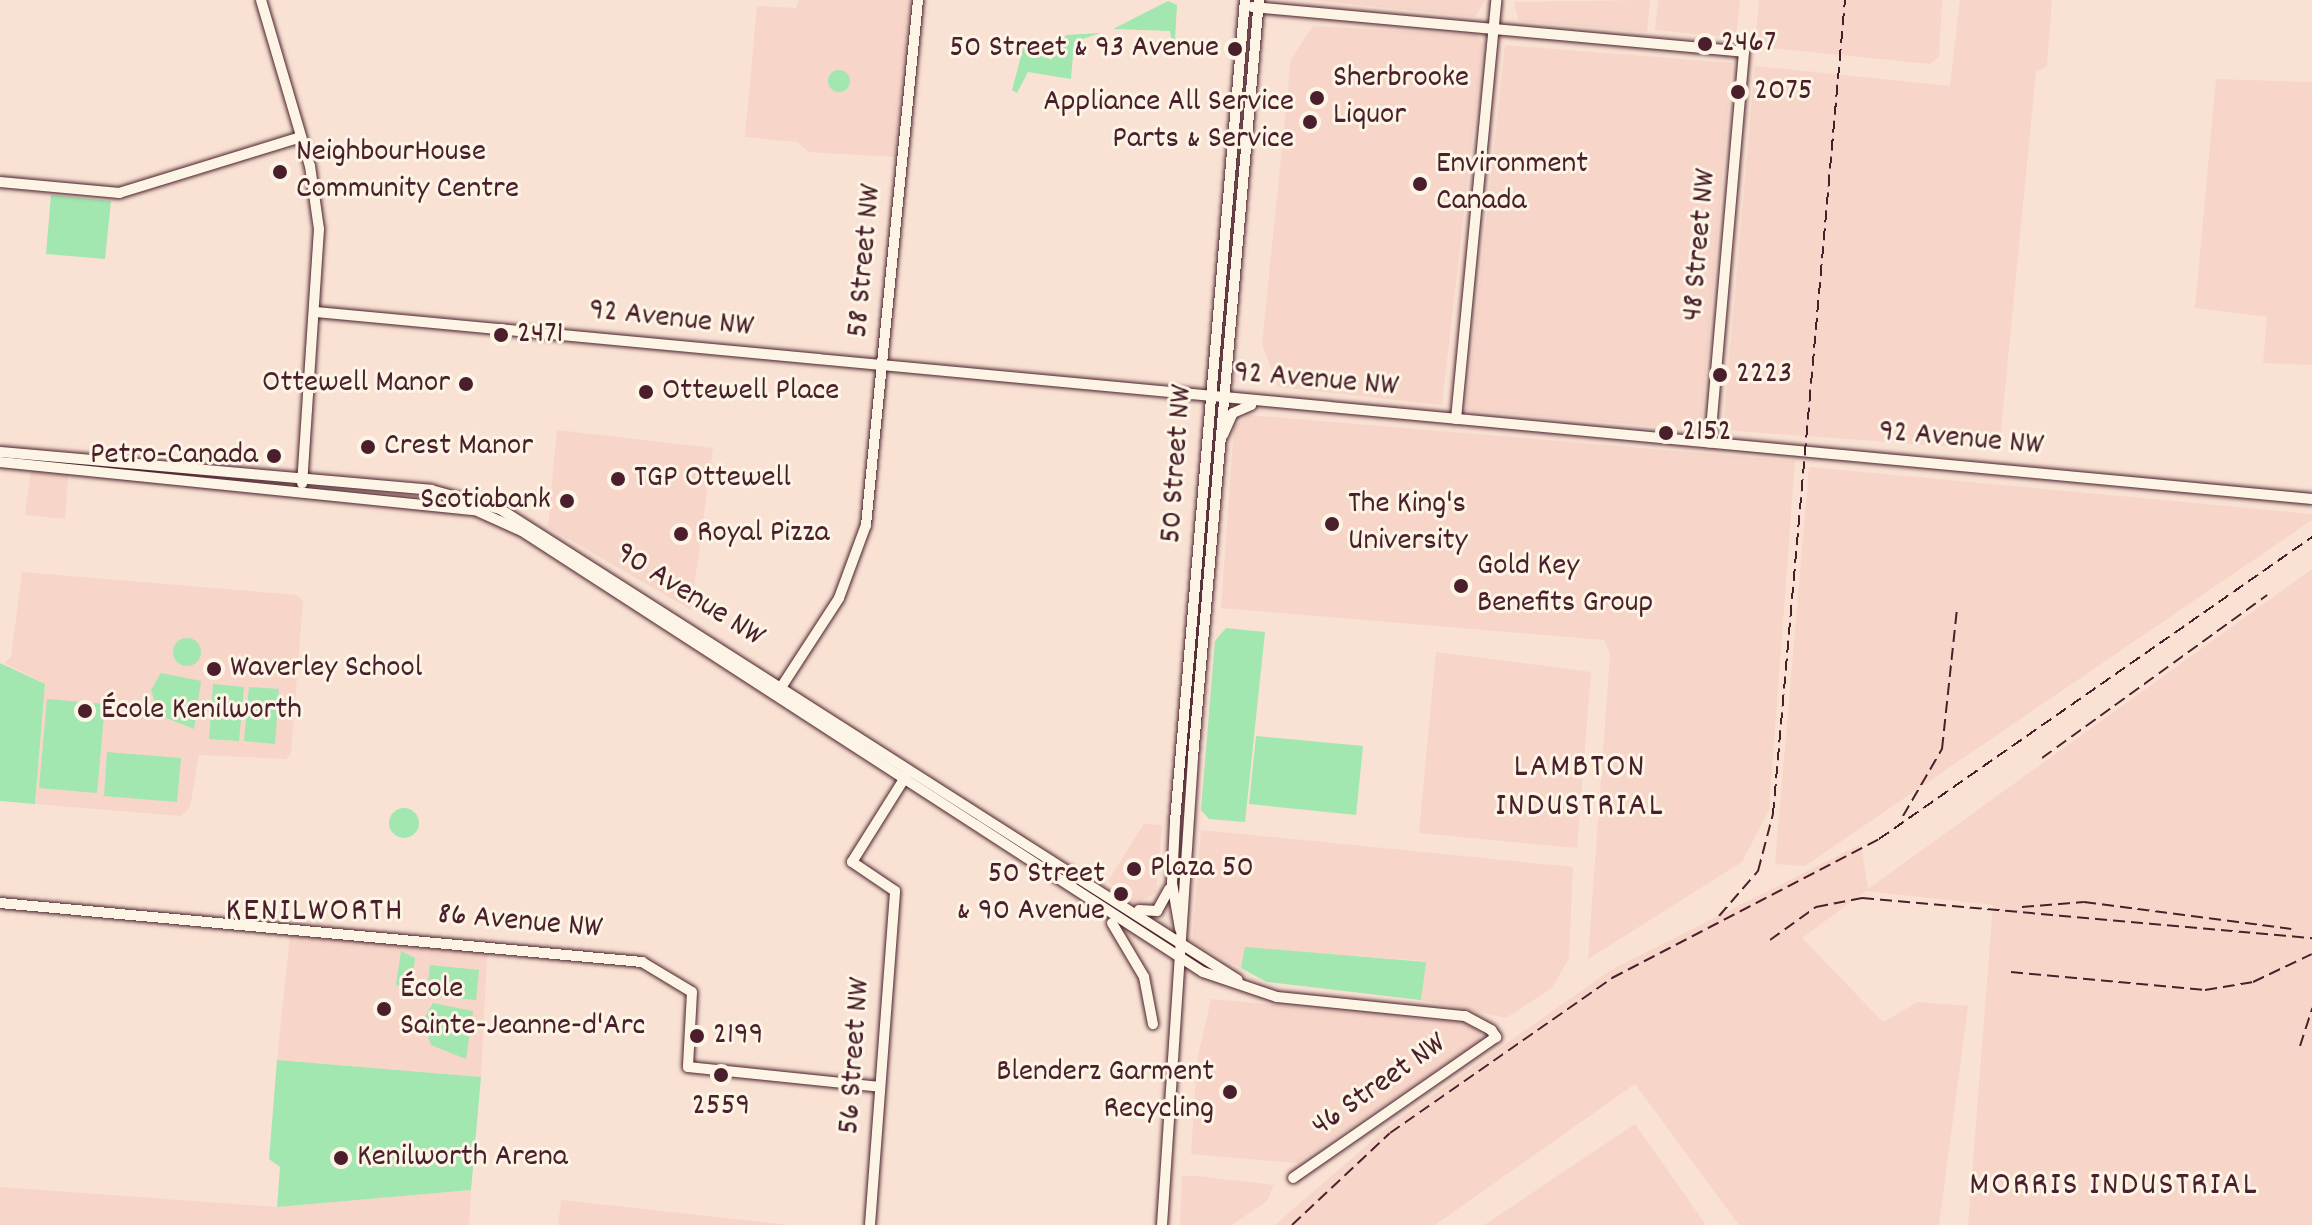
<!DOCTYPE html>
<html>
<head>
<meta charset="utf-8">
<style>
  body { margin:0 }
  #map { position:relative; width:2312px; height:1225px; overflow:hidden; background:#f9e2d4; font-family:Dekko,sans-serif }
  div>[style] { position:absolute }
  .built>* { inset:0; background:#f7d5c9 }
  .green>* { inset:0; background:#a2e6b0 }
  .round { border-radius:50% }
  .roads { filter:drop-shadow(0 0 2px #4a1f2b) drop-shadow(0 0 2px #4a1f2b) }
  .secondary>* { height:10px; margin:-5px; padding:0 5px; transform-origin:5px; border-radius:5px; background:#fcf5e5 }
  .rail>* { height:2px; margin-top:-1px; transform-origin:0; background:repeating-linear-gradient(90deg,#4a1f2b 0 12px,transparent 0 18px) }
  .dots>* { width:22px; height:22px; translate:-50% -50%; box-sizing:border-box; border:4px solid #fcf5e5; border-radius:50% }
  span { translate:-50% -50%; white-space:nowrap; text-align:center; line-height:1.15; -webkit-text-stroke:6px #fcf5e5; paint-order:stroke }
  .poi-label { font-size:32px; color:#4a1f2b }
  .left { translate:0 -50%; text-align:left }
  .right { translate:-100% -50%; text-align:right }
  .street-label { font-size:32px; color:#4a1f2b }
  .neighbourhood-label { font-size:34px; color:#4a1f2b; letter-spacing:2px }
</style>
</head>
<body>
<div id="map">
  <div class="built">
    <i style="clip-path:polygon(799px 0,910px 0,895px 157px,809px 152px,797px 142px,745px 137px,757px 6px,796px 8px)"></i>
    <i style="clip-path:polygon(1312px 0,1485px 0,1475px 17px)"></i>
    <i style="clip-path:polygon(1650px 0,1647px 32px,1519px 21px,1514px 2px)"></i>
    <i style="clip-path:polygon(1658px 0,1740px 0,1736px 38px,1655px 30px)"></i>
    <i style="clip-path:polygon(1759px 0,1942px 0,1939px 57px,1930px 64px,1761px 47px,1755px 41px)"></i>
    <i style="clip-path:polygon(1960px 0,2052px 0,2047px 66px,2036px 72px,1999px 450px,1723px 430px,1755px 66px,1950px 86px)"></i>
    <i style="clip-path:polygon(1313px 26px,1477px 35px,1483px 44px,1442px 405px,1278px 387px,1262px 344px,1291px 59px)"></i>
    <i style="clip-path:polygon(1505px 45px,1732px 63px,1701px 430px,1466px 410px)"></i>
    <i style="clip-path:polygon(2216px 79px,2312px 82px,2312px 365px,2263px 363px,2267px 317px,2195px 308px)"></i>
    <i style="clip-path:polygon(1249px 415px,1795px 461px,1769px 810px,1742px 862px,1588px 959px,1610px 654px,1604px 640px,1221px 608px,1234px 427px)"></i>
    <i style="clip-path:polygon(557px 430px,713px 448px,691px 610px,548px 527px)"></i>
    <i style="clip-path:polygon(1809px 467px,2312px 514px,2312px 520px,1805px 866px,1775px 864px)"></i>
    <i style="clip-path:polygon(31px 470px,68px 475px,65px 519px,25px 515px)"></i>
    <i style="clip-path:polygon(2312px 569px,2312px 1225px,1968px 1225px,1993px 905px,1866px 891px,1802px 938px,1883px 1022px,1918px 1002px,1968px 1006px,1939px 1225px,1739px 1225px,1635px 1084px,1435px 1225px,1275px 1225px,1388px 1127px,1611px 970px,1861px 844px,1868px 889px)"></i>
    <i style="clip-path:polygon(22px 572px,297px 595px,303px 601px,291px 753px,286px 759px,199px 755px,190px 807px,181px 816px,35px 804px,45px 684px,4px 663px,11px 657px)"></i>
    <i style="clip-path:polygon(1436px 652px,1591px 672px,1577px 848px,1419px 833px)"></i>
    <i style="clip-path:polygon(1144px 824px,1162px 825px,1156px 892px,1135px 905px,1108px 881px)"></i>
    <i style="clip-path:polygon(1201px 830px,1573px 867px,1569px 958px,1552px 988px,1506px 1018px,1421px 1000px,1425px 961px,1245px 948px,1241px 968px,1192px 942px)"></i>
    <i style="clip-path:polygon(290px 935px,487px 954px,481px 1077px,277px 1060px)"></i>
    <i style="clip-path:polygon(1211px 999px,1464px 1023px,1480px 1030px,1481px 1040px,1297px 1163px,1191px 1154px,1197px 1061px)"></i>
    <i style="clip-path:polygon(1635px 1124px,1706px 1225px,1484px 1225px)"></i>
    <i style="clip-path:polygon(1182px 1176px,1197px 1176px,1274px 1185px,1267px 1201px,1232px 1225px,1180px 1225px)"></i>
    <i style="clip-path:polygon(0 1187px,277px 1207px,471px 1190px,469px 1225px,0 1225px)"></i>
    <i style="clip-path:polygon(561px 1200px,789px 1225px,558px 1225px)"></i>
  </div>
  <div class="green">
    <i style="clip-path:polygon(1168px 1px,1177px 5px,1174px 57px,1170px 31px,1113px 29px)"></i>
    <i style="clip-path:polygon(1100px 33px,1074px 42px,1071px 79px,1028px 72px,1017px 93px,1012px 90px,1025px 41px,1051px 60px,1066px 35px)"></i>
    <i class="round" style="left:828px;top:70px;width:22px;height:22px"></i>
    <i style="clip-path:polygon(51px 195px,111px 201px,105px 259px,46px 254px)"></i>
    <i style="clip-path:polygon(1226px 628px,1265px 632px,1245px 822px,1209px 819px,1201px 810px,1215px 641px)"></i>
    <i class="round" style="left:173px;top:638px;width:28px;height:28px"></i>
    <i style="clip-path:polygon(0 663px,45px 684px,35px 804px,0 801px)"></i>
    <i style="clip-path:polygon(161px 673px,201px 681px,194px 729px,159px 715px,151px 690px)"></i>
    <i style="clip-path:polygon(213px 684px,244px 687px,239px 741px,209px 739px)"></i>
    <i style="clip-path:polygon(249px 687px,279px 689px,275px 744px,244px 741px)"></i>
    <i style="clip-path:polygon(47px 699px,105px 704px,97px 793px,39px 788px)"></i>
    <i style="clip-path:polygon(1256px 736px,1363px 746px,1356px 815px,1249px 804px)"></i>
    <i style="clip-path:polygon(107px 752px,181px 758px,177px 802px,104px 796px)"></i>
    <i class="round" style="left:389px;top:808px;width:30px;height:30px"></i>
    <i style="clip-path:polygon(1245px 947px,1426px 962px,1421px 1000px,1267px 982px,1241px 968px)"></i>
    <i style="clip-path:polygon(401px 951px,415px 958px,411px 990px,396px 985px)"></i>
    <i style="clip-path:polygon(430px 965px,479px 970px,476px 1000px,427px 996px)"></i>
    <i style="clip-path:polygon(433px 1003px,473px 1011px,466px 1059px,431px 1045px,423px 1020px)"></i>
    <i style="clip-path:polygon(277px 1060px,481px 1077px,471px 1190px,277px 1207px,280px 1167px,269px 1159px)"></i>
  </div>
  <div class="roads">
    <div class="secondary">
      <i style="left:261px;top:0;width:173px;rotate:73.6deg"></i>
      <i style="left:310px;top:166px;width:64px;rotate:81.9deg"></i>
      <i style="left:319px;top:229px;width:255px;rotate:93.8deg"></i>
      <i style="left:1252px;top:7px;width:494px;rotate:5.2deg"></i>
      <i style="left:1744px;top:52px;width:392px;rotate:95deg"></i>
      <i style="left:0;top:182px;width:120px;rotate:5.3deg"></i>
      <i style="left:119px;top:193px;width:190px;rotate:-17.1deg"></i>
      <i style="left:316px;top:312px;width:2005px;rotate:5.35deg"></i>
      <i style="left:1456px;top:419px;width:421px;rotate:-84.5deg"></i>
      <i style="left:1223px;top:435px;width:24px;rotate:-66deg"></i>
      <i style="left:1233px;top:413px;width:20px;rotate:-24deg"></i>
      <i style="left:0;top:452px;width:433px;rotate:5deg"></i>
      <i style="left:431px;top:490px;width:72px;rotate:15.4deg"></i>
      <i style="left:500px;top:509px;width:875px;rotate:32.55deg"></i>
      <i style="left:0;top:462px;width:477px;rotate:5.8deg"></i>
      <i style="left:475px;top:510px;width:51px;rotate:24.1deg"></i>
      <i style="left:522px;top:531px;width:811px;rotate:32.93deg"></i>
      <i style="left:1203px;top:972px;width:78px;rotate:18.7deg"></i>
      <i style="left:1277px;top:997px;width:189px;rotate:5.8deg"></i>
      <i style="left:1465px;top:1016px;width:30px;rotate:28deg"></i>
      <i style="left:1491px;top:1030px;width:9px;rotate:54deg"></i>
      <i style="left:1496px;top:1037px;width:247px;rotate:145.2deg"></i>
      <i style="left:780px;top:689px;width:108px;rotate:-57deg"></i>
      <i style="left:839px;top:598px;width:78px;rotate:-69.7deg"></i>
      <i style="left:866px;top:525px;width:528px;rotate:-84.34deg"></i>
      <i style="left:0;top:903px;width:645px;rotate:5.25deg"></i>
      <i style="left:642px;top:962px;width:58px;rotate:31deg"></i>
      <i style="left:692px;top:992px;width:75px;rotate:93.1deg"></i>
      <i style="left:688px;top:1067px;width:193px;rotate:5.9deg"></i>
      <i style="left:1139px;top:910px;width:18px;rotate:3deg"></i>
      <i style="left:1157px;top:911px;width:25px;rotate:-61deg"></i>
      <i style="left:1112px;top:923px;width:63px;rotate:59.3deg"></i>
      <i style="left:1144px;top:977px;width:48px;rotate:79.2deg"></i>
      <i style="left:1180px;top:929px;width:47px;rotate:-99.9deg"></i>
      <i style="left:1172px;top:883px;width:62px;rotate:-87.2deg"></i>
      <i style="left:1175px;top:821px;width:824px;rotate:-85.13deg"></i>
      <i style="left:870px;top:1225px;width:335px;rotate:-85.7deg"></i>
      <i style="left:895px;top:891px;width:52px;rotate:-146deg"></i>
      <i style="left:852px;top:862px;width:107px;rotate:-57.9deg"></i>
      <i style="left:1162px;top:1225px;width:469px;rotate:-86.2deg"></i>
      <i style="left:1193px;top:757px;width:760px;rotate:-85.02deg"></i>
    </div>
  </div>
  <div class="rail">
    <i style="left:2042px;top:758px;width:278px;rotate:-35.9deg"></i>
    <i style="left:1903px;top:816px;width:78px;rotate:-59.8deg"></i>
    <i style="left:1942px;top:749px;width:142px;rotate:-83.9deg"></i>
    <i style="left:2022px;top:907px;width:62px;rotate:-4.6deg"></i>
    <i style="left:2084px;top:902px;width:209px;rotate:7.4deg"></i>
    <i style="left:1719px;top:916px;width:60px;rotate:-49.1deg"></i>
    <i style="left:1758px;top:871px;width:59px;rotate:-75.3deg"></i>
    <i style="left:1773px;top:814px;width:817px;rotate:-84.95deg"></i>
    <i style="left:1770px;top:940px;width:57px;rotate:-35.7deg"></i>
    <i style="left:1816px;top:907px;width:47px;rotate:-11.1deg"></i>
    <i style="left:1862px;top:898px;width:452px;rotate:5.1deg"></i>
    <i style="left:2011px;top:972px;width:195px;rotate:5.3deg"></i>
    <i style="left:2205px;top:990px;width:49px;rotate:-9.5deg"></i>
    <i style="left:2253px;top:982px;width:65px;rotate:-25.4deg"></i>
    <i style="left:2300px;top:1046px;width:40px;rotate:-72deg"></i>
    <i style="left:1292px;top:1225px;width:134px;rotate:-43.2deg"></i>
    <i style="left:1390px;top:1133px;width:271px;rotate:-34.9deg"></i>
    <i style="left:1612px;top:978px;width:301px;rotate:-27.5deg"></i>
    <i style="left:1879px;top:839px;width:528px;rotate:-34.89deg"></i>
  </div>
  <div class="dots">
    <i style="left:1705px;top:44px;background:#4a1f2b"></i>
    <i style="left:1235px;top:49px;background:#4a1f2b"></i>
    <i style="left:1738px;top:92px;background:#4a1f2b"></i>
    <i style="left:1317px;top:98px;background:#4a1f2b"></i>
    <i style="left:1310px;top:122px;background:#4a1f2b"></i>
    <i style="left:280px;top:172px;background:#4a1f2b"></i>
    <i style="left:1420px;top:184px;background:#4a1f2b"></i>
    <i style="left:501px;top:335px;background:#4a1f2b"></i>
    <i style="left:1720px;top:375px;background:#4a1f2b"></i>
    <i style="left:466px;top:384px;background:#4a1f2b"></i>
    <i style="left:646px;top:392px;background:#4a1f2b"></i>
    <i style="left:1666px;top:433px;background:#4a1f2b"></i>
    <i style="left:368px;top:447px;background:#4a1f2b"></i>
    <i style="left:274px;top:456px;background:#4a1f2b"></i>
    <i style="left:618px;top:479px;background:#4a1f2b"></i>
    <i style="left:567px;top:501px;background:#4a1f2b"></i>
    <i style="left:1332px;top:524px;background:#4a1f2b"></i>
    <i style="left:681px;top:534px;background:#4a1f2b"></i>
    <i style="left:1461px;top:586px;background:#4a1f2b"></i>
    <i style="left:214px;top:669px;background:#4a1f2b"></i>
    <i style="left:85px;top:711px;background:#4a1f2b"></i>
    <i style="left:1134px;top:869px;background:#4a1f2b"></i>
    <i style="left:1121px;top:894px;background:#4a1f2b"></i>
    <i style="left:384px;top:1009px;background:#4a1f2b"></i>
    <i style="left:697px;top:1036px;background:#4a1f2b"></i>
    <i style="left:721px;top:1075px;background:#4a1f2b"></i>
    <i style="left:1230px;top:1092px;background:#4a1f2b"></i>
    <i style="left:341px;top:1158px;background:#4a1f2b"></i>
  </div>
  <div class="poi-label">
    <span class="left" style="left:1721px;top:44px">2467</span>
    <span class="right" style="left:1219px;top:49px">50 Street &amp; 93 Avenue</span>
    <span class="left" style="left:1333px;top:98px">Sherbrooke<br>Liquor</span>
    <span class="left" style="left:1754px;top:92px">2075</span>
    <span class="right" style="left:1294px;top:122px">Appliance All Service<br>Parts &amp; Service</span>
    <span class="left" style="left:296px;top:172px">NeighbourHouse<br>Community Centre</span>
    <span class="left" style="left:1436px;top:184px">Environment<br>Canada</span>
    <span class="left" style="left:517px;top:335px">2471</span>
    <span class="left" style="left:1736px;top:375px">2223</span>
    <span class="right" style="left:450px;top:384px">Ottewell Manor</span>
    <span class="left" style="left:662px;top:392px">Ottewell Place</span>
    <span class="left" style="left:1682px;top:433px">2152</span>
    <span class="left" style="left:384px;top:447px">Crest Manor</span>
    <span class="right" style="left:258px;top:456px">Petro-Canada</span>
    <span class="left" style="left:634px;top:479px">TGP Ottewell</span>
    <span class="right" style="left:551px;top:501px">Scotiabank</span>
    <span class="left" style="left:1348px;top:524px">The King's<br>University</span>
    <span class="left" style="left:697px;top:534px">Royal Pizza</span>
    <span class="left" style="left:1477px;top:586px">Gold Key<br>Benefits Group</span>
    <span class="left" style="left:230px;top:669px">Waverley School</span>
    <span class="left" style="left:101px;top:711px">École Kenilworth</span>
    <span class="left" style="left:1150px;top:869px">Plaza 50</span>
    <span class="right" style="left:1105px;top:894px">50 Street<br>&amp; 90 Avenue</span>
    <span class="left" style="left:400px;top:1009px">École<br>Sainte-Jeanne-d'Arc</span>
    <span class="left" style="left:713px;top:1036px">2199</span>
    <span class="right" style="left:1214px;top:1092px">Blenderz Garment<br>Recycling</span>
    <span style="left:721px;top:1107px">2559</span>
    <span class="left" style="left:357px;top:1158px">Kenilworth Arena</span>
  </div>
  <div class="street-label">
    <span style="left:1701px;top:245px;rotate:-85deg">48 Street NW</span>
    <span style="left:866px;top:261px;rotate:-85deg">58 Street NW</span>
    <span style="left:671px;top:320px;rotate:6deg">92 Avenue NW</span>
    <span style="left:1316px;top:381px;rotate:5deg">92 Avenue NW</span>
    <span style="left:1961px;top:440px;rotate:5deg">92 Avenue NW</span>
    <span style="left:1178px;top:464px;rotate:-86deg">50 Street NW</span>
    <span style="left:689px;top:596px;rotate:32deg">90 Avenue NW</span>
    <span style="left:520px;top:923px;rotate:5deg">86 Avenue NW</span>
    <span style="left:856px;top:1056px;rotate:-86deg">56 Street NW</span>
    <span style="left:1380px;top:1086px;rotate:-35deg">46 Street NW</span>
  </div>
  <div class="neighbourhood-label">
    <span style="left:1580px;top:788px">LAMBTON<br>INDUSTRIAL</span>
    <span style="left:315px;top:913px">KENILWORTH</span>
    <span style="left:2114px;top:1187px">MORRIS INDUSTRIAL</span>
  </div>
</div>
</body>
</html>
